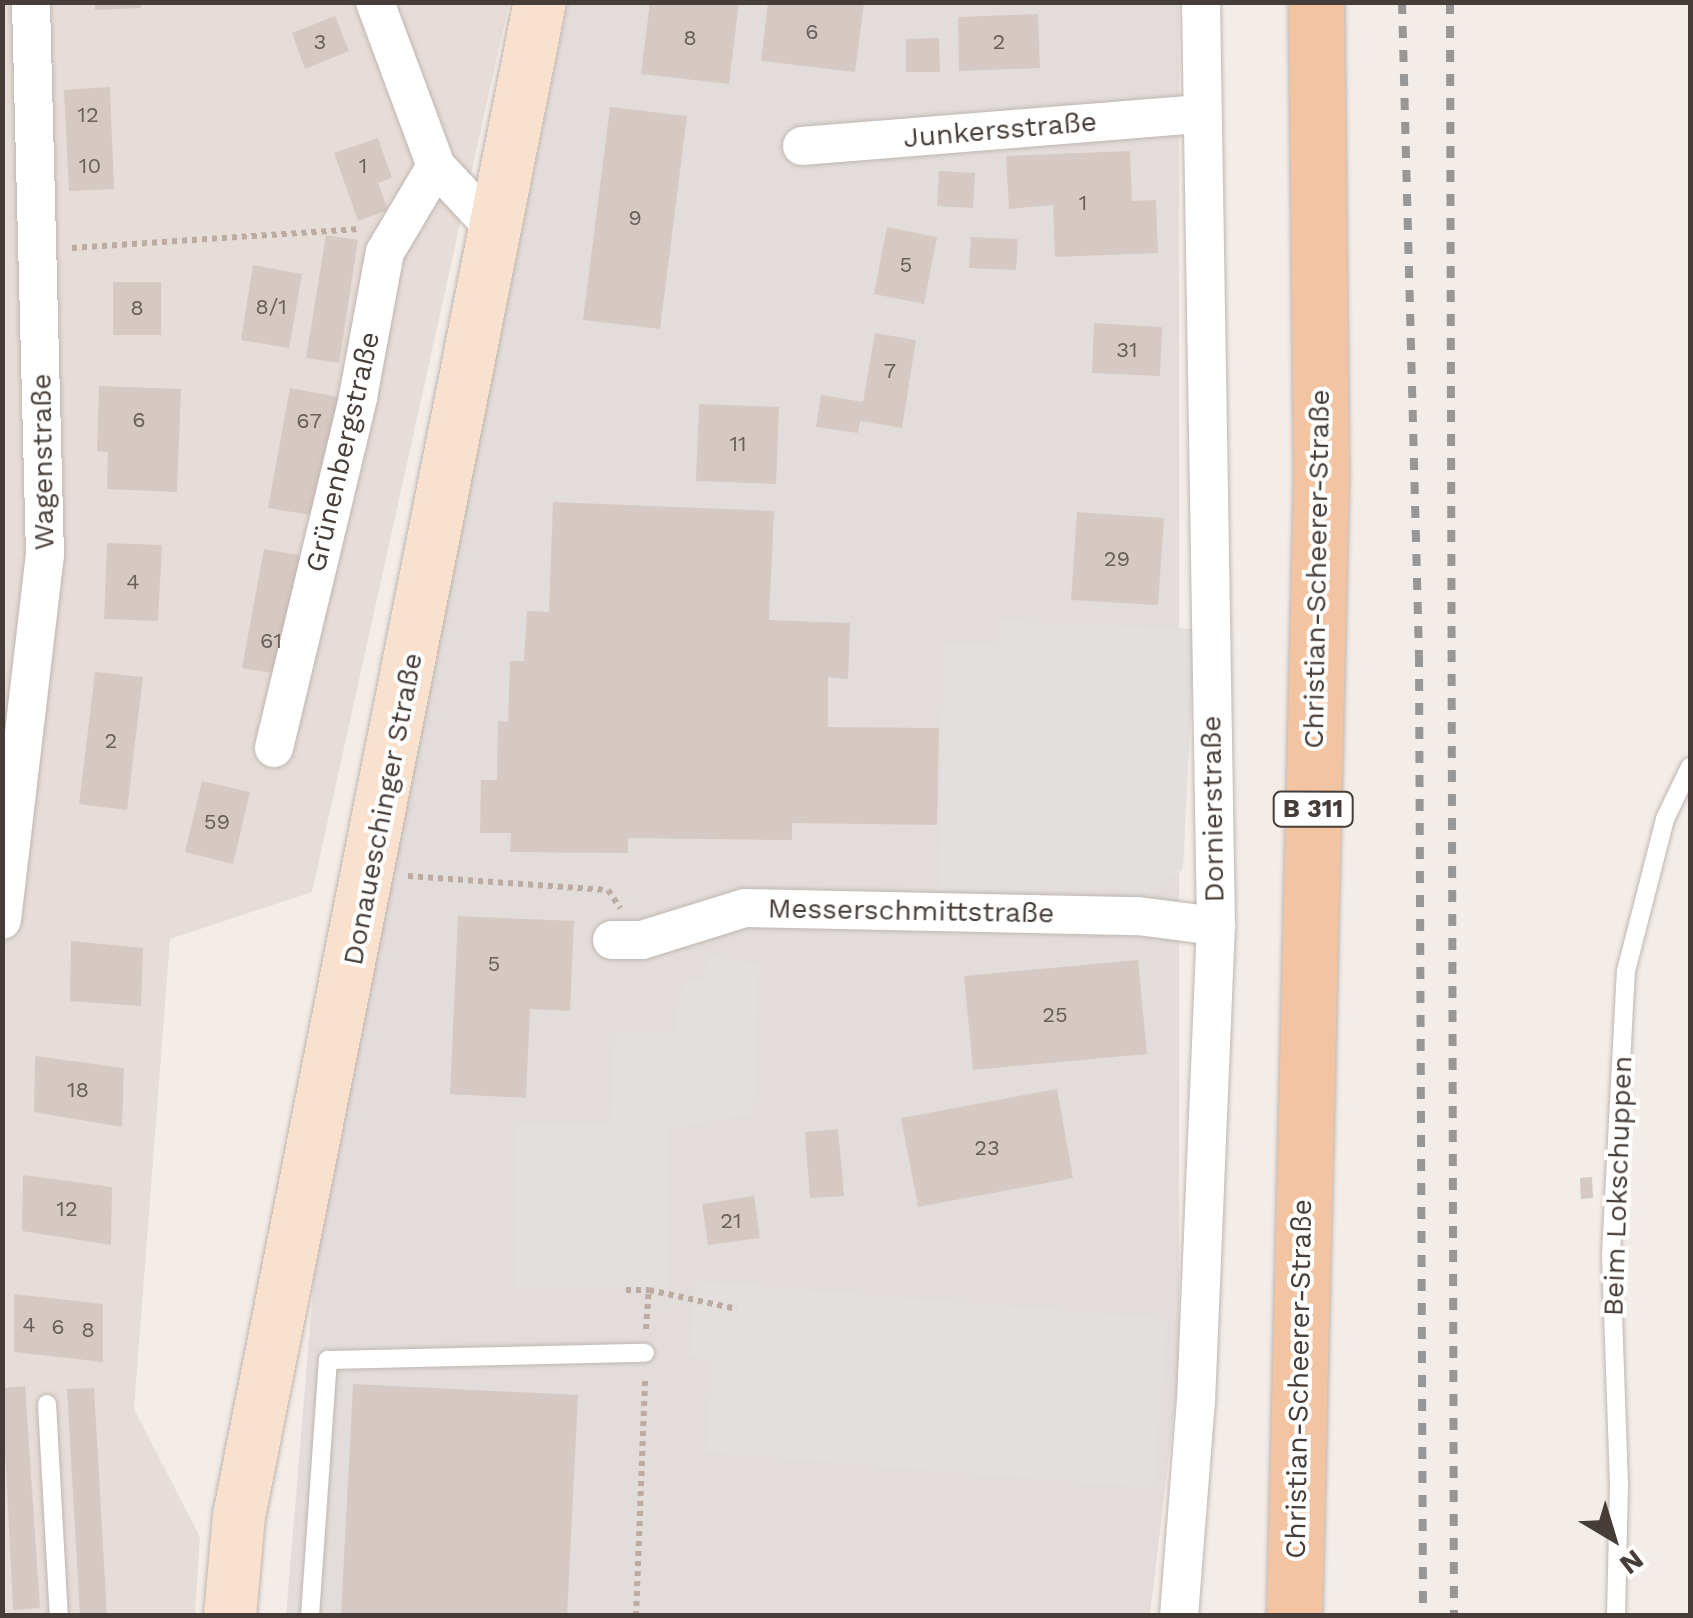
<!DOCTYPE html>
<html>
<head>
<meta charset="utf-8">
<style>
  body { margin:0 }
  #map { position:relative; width:1693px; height:1618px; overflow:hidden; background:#f3ede9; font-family:"Work Sans",sans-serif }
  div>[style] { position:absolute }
  .residential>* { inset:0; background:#e6ddd8 }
  .industrial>* { inset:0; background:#e2dddb }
  .parking>* { inset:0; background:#e2dfdd }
  .building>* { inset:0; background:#d6c9c3 }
  .path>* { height:6px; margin-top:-3px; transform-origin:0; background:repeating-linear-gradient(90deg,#bdaaa0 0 5px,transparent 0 10px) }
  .roads { filter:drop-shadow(0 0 2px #c0b6b0) drop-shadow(0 0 2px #c0b6b0) }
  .lane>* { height:18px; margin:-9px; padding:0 9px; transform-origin:9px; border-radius:9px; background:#fff }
  .street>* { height:38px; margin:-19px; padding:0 19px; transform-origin:19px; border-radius:19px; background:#fff }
  .secondary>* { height:52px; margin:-26px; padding:0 26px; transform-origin:26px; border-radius:26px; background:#f9e1cd }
  .primary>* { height:55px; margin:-27.5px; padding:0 27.5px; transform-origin:27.5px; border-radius:27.5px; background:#f3c4a2 }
  .rail>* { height:8px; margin-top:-4px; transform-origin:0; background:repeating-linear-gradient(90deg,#979797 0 12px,transparent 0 24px) }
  span { translate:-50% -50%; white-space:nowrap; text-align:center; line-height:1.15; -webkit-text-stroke:8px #fff; paint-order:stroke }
  .number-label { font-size:22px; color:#6a605b }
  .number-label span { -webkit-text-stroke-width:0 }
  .shield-label span { padding:2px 8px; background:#fff; border:2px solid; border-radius:8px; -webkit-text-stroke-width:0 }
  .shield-label { font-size:25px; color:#463d38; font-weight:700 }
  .street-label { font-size:28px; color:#463d38 }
  .frame { position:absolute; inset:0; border:5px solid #463d38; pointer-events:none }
  .north { position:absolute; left:1563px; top:1488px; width:100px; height:100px; -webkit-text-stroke:8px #fff; paint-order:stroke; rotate:142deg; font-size:28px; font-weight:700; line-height:40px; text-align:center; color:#463d38 }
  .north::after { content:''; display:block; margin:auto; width:35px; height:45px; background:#463d38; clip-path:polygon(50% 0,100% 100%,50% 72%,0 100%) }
</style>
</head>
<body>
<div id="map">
  <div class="residential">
    <i style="clip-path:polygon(3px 3px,509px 3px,312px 892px,170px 939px,134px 1409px,200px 1537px,195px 1615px,3px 1616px)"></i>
  </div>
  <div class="industrial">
    <i style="clip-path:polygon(568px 3px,1179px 3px,1179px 1370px,1150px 1615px,286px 1616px,317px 1243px)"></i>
  </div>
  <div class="parking">
    <i style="clip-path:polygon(1000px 621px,1195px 629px,1183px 869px,1149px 892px,938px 891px,944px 645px,998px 646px)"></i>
    <i style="clip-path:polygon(708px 956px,759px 964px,753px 1114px,668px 1129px,666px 1288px,514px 1288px,515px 1125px,610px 1124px,615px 1031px,675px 1032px,683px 982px,704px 982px)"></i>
    <i style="clip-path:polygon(695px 1281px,1167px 1319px,1153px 1488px,706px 1452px,713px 1360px,689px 1357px)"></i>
  </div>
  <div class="building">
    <i style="clip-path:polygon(95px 2px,140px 2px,141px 8px,95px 10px)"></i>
    <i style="clip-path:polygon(650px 2px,739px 2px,729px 84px,641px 74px)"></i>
    <i style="clip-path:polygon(768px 2px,864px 2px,855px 72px,761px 61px)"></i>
    <i style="clip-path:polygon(1038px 14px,1040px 68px,959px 71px,958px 17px)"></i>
    <i style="clip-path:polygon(335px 16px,349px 51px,305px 69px,292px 33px)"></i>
    <i style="clip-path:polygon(939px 38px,940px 72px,906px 72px,906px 39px)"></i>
    <i style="clip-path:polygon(110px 87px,114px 189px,69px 191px,64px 90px)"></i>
    <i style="clip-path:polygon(610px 107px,687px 116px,660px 329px,583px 320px)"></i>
    <i style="clip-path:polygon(378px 138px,392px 178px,378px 183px,388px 210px,358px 221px,334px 153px)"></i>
    <i style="clip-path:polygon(1130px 151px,1132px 201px,1156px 200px,1158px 253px,1055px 257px,1053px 205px,1009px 209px,1006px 156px)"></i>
    <i style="clip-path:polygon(939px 171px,975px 173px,973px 208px,937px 206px)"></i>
    <i style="clip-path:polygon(887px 227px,937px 237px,924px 304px,874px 294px)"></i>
    <i style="clip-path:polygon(326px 235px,358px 240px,339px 363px,306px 358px)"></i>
    <i style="clip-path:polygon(971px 237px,1018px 239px,1016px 270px,969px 268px)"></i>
    <i style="clip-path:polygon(253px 265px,302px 274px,289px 348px,241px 340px)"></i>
    <i style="clip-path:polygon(113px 282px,161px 282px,161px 335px,113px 335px)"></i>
    <i style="clip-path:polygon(1094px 323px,1162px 327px,1160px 376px,1092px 373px)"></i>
    <i style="clip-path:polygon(875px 333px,916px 340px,902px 428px,860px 421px,858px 433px,816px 427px,821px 395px,863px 402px)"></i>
    <i style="clip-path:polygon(99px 386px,181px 389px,177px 492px,107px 489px,108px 452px,97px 451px)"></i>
    <i style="clip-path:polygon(290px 388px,338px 397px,317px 516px,268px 508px)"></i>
    <i style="clip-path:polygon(699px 404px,779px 407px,776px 484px,696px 481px)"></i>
    <i style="clip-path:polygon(553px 502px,774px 511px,769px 620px,850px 623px,848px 679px,828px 677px,828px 727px,939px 728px,937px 825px,792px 823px,792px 840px,628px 838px,628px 853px,510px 852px,511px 833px,480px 833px,481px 780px,497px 780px,498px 721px,508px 722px,510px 661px,524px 661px,527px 611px,549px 612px)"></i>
    <i style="clip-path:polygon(1077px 512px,1164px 518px,1158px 605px,1071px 600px)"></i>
    <i style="clip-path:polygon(107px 543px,162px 545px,158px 621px,104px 619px)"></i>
    <i style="clip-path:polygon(264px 549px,311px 557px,290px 676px,242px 668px)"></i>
    <i style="clip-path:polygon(95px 672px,143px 677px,127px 810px,79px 804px)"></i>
    <i style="clip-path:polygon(202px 781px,250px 792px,233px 864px,185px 852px)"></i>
    <i style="clip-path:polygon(458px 916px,574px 921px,570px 1011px,530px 1009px,526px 1098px,450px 1094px)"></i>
    <i style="clip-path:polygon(71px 941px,143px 948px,141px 1006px,70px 1001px)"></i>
    <i style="clip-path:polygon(1138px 960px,1147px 1054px,973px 1070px,964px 976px)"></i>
    <i style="clip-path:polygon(35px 1056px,124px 1068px,122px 1127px,34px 1112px)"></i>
    <i style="clip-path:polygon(1057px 1089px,1073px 1178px,918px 1207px,901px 1118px)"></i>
    <i style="clip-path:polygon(838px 1129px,844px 1196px,810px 1198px,805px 1132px)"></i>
    <i style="clip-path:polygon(23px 1175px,112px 1187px,111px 1245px,22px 1231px)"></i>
    <i style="clip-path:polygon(1592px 1177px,1593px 1198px,1581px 1199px,1580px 1178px)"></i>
    <i style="clip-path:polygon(754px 1196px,760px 1238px,708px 1245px,702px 1204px)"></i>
    <i style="clip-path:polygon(14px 1294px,103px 1304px,103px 1362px,14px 1352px)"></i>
    <i style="clip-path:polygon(353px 1384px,578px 1395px,567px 1616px,341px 1616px)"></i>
    <i style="clip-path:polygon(25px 1386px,40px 1608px,13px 1610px,2px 1388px)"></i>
    <i style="clip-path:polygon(94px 1388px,107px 1616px,80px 1616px,67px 1389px)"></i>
  </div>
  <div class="path">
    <i style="left:72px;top:248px;width:288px;rotate:-3.8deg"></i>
    <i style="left:408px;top:876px;width:200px;rotate:4deg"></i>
    <i style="left:608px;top:890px;width:22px;rotate:56deg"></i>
    <i style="left:626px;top:1290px;width:23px"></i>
    <i style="left:646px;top:1329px;width:39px;rotate:-86deg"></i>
    <i style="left:649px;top:1290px;width:90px;rotate:12.2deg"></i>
    <i style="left:636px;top:1616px;width:239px;rotate:-87.8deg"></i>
  </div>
  <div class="roads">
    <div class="lane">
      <i style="left:47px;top:1404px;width:212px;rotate:86.8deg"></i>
      <i style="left:310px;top:1616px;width:257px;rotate:-86deg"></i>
      <i style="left:328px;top:1360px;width:317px;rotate:-1.3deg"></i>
      <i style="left:1616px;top:1616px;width:131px;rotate:-88.7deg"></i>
      <i style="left:1619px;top:1485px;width:230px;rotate:-92deg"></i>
      <i style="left:1611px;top:1255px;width:284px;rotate:-87deg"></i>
      <i style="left:1626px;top:971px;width:157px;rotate:-75.6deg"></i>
      <i style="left:1665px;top:819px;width:58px;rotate:-64.3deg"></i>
    </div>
    <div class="street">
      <i style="left:375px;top:2px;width:175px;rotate:69.6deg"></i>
      <i style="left:436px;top:166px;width:83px;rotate:46.9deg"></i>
      <i style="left:802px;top:146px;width:397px;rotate:-4.6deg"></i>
      <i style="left:274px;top:748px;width:361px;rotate:-76.5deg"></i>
      <i style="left:358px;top:397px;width:147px;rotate:-79.5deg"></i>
      <i style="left:385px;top:252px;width:100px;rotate:-59.3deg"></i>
      <i style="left:2px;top:920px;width:367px;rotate:-83.3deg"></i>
      <i style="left:45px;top:556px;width:554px;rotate:-91.45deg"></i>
      <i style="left:612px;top:940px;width:30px"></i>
      <i style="left:642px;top:940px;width:108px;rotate:-17.3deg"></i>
      <i style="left:745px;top:908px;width:393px;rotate:1.2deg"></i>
      <i style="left:1138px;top:916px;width:79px;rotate:7.3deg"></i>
      <i style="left:1179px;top:1616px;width:215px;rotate:-85.5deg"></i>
      <i style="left:1196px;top:1402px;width:476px;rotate:-87.6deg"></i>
      <i style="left:1216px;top:926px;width:924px;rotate:-90.93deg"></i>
    </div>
    <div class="secondary">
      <i style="left:230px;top:1616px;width:100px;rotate:-84.9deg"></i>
      <i style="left:239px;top:1516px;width:1544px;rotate:-78.76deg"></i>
    </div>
    <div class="primary">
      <i style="left:1294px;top:1616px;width:1141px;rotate:-88.64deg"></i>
      <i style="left:1321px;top:475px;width:473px;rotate:-90.6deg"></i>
    </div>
  </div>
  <div class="rail">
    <i style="left:1402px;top:2px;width:653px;rotate:88.51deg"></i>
    <i style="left:1419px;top:655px;width:961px;rotate:89.76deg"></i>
    <i style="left:1450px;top:2px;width:1614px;rotate:89.86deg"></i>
  </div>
  <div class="number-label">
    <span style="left:812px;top:32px">6</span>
    <span style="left:690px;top:38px">8</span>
    <span style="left:320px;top:42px">3</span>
    <span style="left:999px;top:42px">2</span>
    <span style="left:88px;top:115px">12</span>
    <span style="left:90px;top:166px">10</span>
    <span style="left:363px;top:166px">1</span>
    <span style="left:1083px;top:203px">1</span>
    <span style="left:635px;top:218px">9</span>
    <span style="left:906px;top:265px">5</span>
    <span style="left:271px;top:307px">8/1</span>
    <span style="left:137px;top:308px">8</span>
    <span style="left:1127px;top:350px">31</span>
    <span style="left:890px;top:371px">7</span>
    <span style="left:139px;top:420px">6</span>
    <span style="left:309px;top:421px">67</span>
    <span style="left:738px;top:444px">11</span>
    <span style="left:1117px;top:559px">29</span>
    <span style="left:133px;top:582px">4</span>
    <span style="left:271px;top:641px">61</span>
    <span style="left:111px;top:741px">2</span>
    <span style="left:217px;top:822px">59</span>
    <span style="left:494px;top:964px">5</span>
    <span style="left:1055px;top:1015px">25</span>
    <span style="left:78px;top:1090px">18</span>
    <span style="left:987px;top:1148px">23</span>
    <span style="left:67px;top:1209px">12</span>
    <span style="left:731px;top:1221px">21</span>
    <span style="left:29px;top:1325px">4</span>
    <span style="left:58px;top:1327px">6</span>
    <span style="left:88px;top:1330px">8</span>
  </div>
  <div class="shield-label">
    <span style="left:1313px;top:809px">B 311</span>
  </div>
  <div class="street-label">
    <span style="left:1000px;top:130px;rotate:-5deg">Junkersstraße</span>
    <span style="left:343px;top:452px;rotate:-77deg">Grünenbergstraße</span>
    <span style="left:43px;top:462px;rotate:-91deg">Wagenstraße</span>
    <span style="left:1317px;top:569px;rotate:-89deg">Christian-Scheerer-Straße</span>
    <span style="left:383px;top:809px;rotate:-79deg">Donaueschinger Straße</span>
    <span style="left:1213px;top:809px;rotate:-91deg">Dornierstraße</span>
    <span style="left:911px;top:911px;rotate:1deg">Messerschmittstraße</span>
    <span style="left:1618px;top:1186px;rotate:-88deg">Beim Lokschuppen</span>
    <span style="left:1299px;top:1379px;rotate:-89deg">Christian-Scheerer-Straße</span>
  </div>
  <div class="frame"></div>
  <div class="north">N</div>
</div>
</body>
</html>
